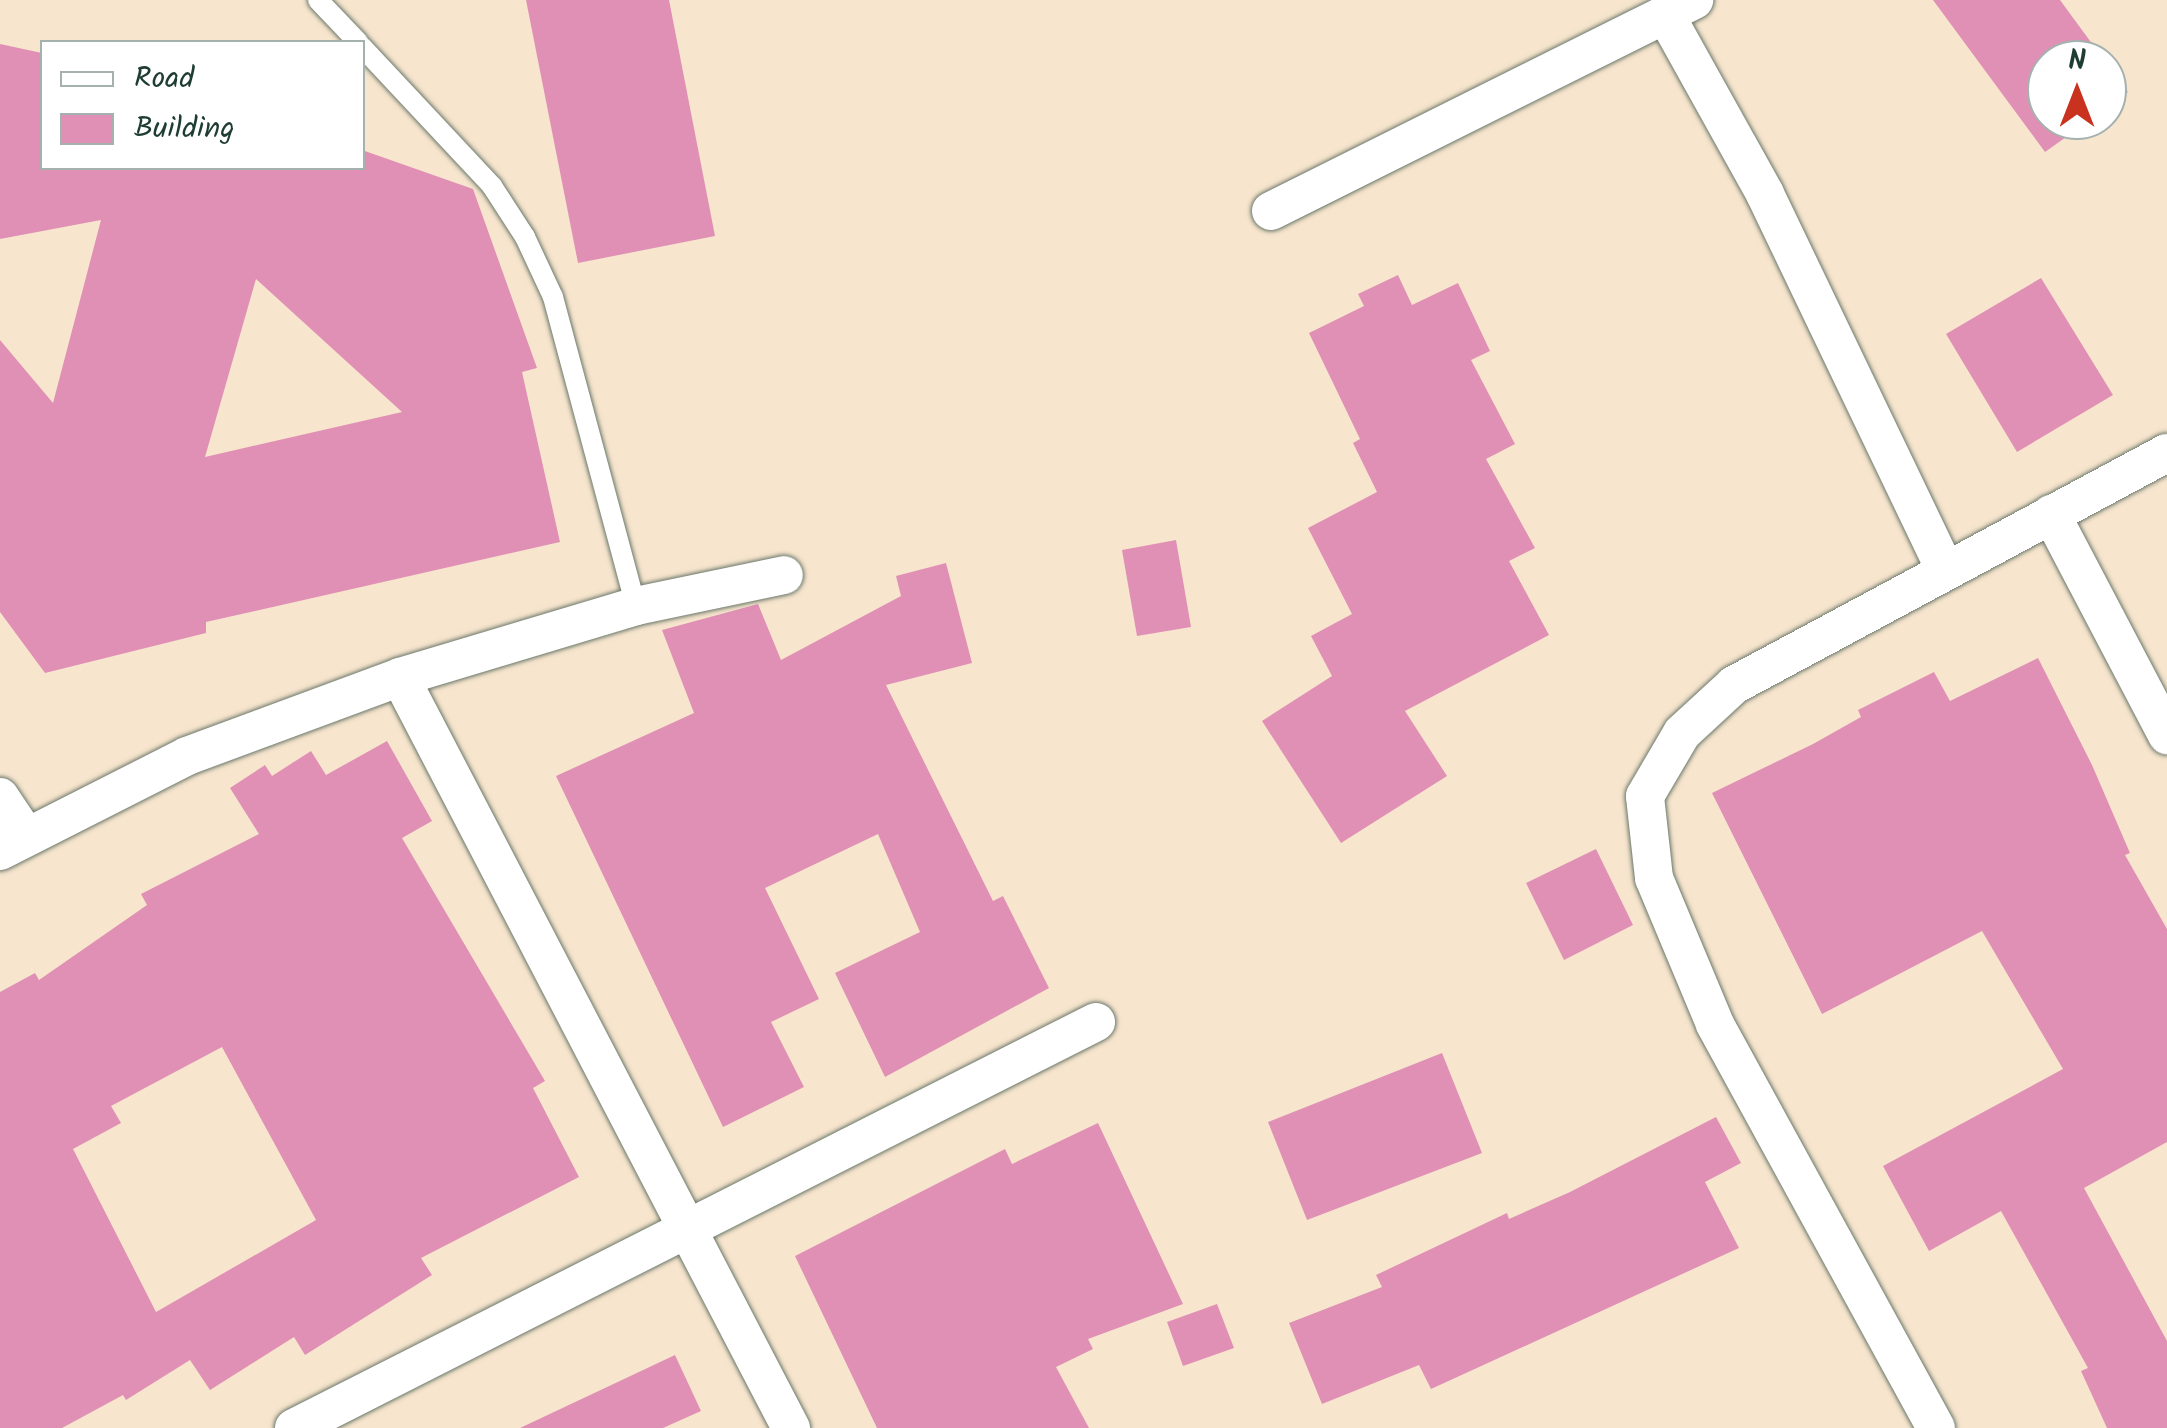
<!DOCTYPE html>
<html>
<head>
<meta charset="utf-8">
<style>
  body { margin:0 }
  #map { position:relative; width:2167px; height:1428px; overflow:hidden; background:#f7e5ce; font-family:Kalam,sans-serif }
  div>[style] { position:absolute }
  .building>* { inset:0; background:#e190b5 }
  .roads { filter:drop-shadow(0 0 2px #6b786a) drop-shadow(0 0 2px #6b786a) }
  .lane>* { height:20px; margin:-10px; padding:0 10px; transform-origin:10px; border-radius:10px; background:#fff }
  .street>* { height:38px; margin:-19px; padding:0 19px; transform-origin:19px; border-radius:19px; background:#fff }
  span { translate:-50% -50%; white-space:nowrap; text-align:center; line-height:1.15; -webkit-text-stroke:8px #fff; paint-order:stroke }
  .legend { position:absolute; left:40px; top:40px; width:325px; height:130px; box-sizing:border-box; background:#fff; border:2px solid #a5b1ae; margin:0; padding:12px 18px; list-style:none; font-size:30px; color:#1f3d34 }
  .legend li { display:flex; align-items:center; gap:20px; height:50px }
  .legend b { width:50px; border:2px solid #a5b1ae }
  .north { position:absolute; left:2027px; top:40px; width:100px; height:100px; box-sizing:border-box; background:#fff; border:2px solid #a5b1ae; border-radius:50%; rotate:0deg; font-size:28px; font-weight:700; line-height:40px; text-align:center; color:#1f3d34 }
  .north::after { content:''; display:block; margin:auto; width:35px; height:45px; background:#c8321e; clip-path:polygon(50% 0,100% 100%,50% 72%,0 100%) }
</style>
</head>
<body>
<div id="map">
  <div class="building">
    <i style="clip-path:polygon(526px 0,669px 0,715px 236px,578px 263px)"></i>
    <i style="clip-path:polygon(1933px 0,2060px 0,2104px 60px,2047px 60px,2047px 120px,2090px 120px,2045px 152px)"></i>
    <i style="clip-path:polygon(evenodd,0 44px,42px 53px,42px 168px,362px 168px,362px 150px,473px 189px,537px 368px,522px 372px,560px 542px,206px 622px,206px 633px,45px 673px,0 612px,0 340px,53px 403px,101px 220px,0 239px,0 44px,256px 279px,402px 412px,205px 457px,256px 279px)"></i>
    <i style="clip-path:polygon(2107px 64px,2128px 92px,2107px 107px)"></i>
    <i style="clip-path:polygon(1398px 275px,1412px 305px,1458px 283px,1490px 351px,1471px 360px,1515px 444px,1486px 459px,1535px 548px,1509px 561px,1549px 635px,1405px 711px,1447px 776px,1341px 843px,1262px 721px,1332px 676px,1311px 636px,1352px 614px,1308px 528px,1377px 492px,1353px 443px,1360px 439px,1309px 333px,1364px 306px,1358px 294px)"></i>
    <i style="clip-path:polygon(2041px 278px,2113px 395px,2017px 452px,1946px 334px)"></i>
    <i style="clip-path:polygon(1176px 540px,1191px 627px,1137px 636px,1122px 550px)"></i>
    <i style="clip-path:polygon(946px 563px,972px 663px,886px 685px,993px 901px,1003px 896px,1049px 988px,885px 1077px,835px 973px,920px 932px,878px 834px,765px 888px,819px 999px,771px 1022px,804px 1087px,723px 1127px,556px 776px,694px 713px,662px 630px,758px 604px,781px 660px,901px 596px,896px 576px)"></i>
    <i style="clip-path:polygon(2038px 658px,2092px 765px,2130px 853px,2125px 855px,2167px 929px,2167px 1142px,2084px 1188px,2167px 1341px,2167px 1428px,2107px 1428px,2081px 1371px,2088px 1368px,2001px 1211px,1929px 1251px,1883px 1166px,2063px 1069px,1982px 931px,1822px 1014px,1712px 793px,1813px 744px,1861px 717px,1858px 710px,1934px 672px,1950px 701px)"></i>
    <i style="clip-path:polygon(evenodd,387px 741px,432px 821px,402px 838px,545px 1081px,533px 1088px,579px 1177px,421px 1258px,432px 1275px,305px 1355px,294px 1337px,210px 1390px,190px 1360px,126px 1400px,123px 1395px,62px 1428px,0 1428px,0 992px,35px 973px,39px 980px,147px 905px,141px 894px,259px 834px,230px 788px,265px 765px,272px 776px,311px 751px,326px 775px,387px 741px,222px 1047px,316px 1220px,156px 1312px,73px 1149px,121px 1123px,111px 1106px,222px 1047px)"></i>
    <i style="clip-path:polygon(1596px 849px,1633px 925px,1564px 960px,1526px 883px)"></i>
    <i style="clip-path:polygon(1442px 1053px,1482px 1153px,1307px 1220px,1268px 1122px)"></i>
    <i style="clip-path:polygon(1716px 1117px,1741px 1163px,1705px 1182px,1739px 1248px,1431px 1389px,1419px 1365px,1322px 1404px,1289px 1323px,1382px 1287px,1376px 1275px,1507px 1213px,1509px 1219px,1570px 1192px)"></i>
    <i style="clip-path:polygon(1098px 1123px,1183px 1304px,1088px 1339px,1093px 1349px,1056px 1367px,1089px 1428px,877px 1428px,795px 1256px,1005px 1149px,1012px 1164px)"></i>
    <i style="clip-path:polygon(1217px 1304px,1234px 1348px,1183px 1366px,1167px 1322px)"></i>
    <i style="clip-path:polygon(675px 1355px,701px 1411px,663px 1428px,520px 1428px)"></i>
  </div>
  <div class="roads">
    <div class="lane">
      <i style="left:318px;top:0;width:58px;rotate:46.4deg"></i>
      <i style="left:362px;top:47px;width:190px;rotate:46.9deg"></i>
      <i style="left:492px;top:186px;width:61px;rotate:57.1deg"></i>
      <i style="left:525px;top:237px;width:66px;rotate:65deg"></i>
      <i style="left:553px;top:297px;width:320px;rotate:75deg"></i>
    </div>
    <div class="street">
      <i style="left:1665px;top:14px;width:206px;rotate:60.9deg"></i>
      <i style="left:1765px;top:194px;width:416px;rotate:64.4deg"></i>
      <i style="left:1271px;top:211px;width:473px;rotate:-26.5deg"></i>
      <i style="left:2051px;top:514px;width:250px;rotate:62.3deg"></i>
      <i style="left:400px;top:677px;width:847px;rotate:62.5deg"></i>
      <i style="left:0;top:797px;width:47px;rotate:56.3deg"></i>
      <i style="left:0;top:851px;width:210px;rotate:-26.9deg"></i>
      <i style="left:187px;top:756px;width:227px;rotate:-20.3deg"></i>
      <i style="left:400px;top:677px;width:246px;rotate:-16.7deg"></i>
      <i style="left:636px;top:606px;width:151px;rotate:-11.8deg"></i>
      <i style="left:294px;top:1428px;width:899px;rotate:-26.85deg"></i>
      <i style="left:1936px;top:1428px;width:460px;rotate:-118.7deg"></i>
      <i style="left:1715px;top:1024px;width:158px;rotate:-112.7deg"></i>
      <i style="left:1654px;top:878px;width:82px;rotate:-96.3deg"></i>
      <i style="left:1645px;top:796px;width:73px;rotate:-59.6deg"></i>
      <i style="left:1682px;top:733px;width:71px;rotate:-42.7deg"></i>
      <i style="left:1734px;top:685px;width:491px;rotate:-28.2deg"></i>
    </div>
  </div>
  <ul class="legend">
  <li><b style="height:12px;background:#fff"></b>Road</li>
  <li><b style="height:28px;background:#e190b5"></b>Building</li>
  </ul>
  <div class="north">N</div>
</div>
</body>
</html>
